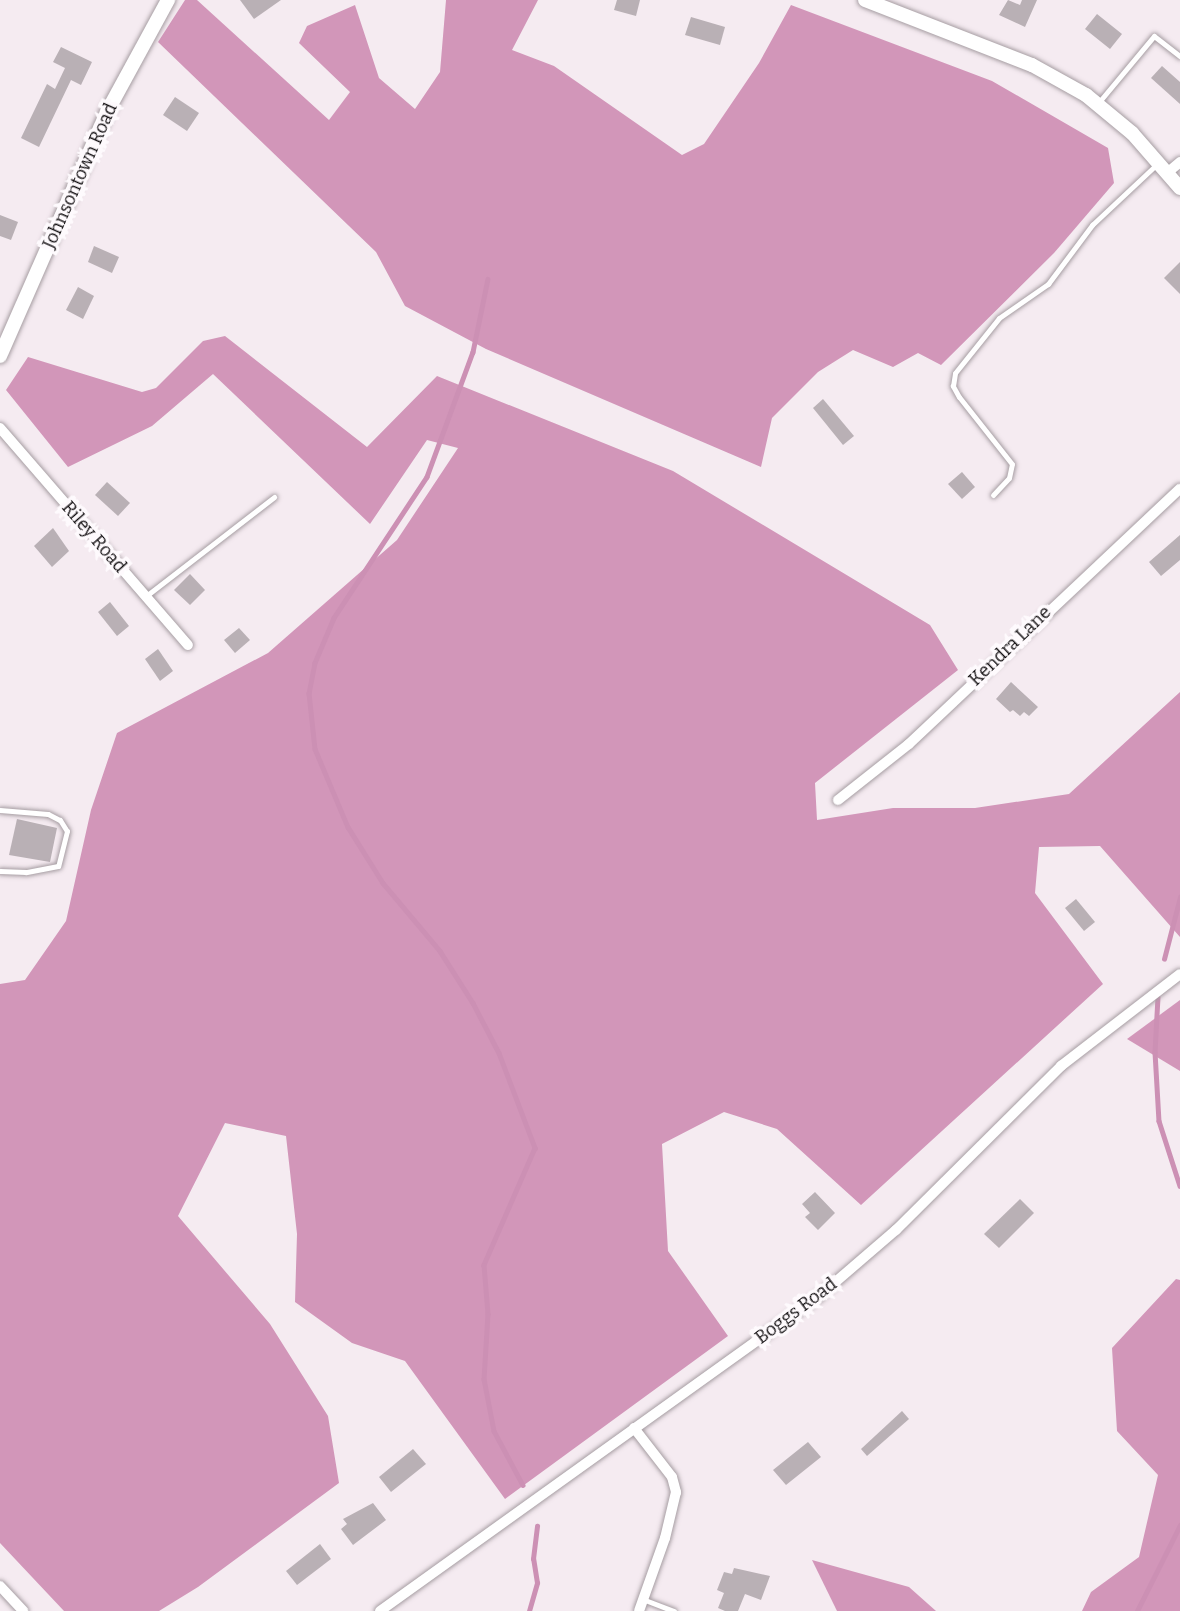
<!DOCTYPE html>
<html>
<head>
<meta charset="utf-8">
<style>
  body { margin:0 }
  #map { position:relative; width:1180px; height:1611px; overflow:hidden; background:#f5ebf1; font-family:Bitter,serif }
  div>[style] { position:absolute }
  .forest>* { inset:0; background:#d296b9 }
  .stream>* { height:4.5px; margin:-2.25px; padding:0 2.25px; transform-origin:2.25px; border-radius:2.25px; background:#cc90b4 }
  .building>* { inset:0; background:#b9b0b5 }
  .roads { filter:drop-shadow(0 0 2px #a69da2) drop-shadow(0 0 2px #a69da2) }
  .service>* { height:5px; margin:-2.5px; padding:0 2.5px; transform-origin:2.5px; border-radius:2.5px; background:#fff }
  .minor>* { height:10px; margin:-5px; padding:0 5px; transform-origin:5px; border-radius:5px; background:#fff }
  .tertiary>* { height:14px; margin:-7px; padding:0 7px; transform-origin:7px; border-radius:7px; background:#fff }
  span { translate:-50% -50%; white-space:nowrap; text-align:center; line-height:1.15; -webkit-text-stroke:7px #fefafd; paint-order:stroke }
  .street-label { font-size:18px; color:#0f0c0e }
</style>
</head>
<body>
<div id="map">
  <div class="forest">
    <i style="clip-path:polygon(185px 0,197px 0,329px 120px,350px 92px,299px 43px,307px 26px,355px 5px,379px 78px,415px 109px,440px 72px,446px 0,538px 0,512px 50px,554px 66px,682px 155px,704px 144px,759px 63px,791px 5px,992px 81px,1108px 148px,1114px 183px,1054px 253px,941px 365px,918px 353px,893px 367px,853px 350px,818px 372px,772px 418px,761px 467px,486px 349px,405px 306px,376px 252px,158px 42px)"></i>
    <i style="clip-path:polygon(225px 336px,367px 447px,437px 376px,673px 471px,930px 625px,958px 670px,815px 783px,817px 820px,893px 808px,975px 808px,1069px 794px,1180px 692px,1180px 937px,1100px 846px,1039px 847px,1035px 893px,1103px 984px,861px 1205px,777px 1129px,724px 1112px,662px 1144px,668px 1251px,728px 1336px,505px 1499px,405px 1361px,352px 1343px,295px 1302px,297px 1234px,286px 1136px,225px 1123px,178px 1216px,270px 1324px,328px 1416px,339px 1483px,198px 1587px,159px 1611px,64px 1611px,0 1543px,0 984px,25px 980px,66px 921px,91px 810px,117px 733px,268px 653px,397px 540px,458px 448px,427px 440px,370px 524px,213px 374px,152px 426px,68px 467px,6px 390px,28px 357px,142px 392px,156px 388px,203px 341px)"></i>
    <i style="clip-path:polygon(1180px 1000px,1180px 1071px,1127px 1039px)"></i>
    <i style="clip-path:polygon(1176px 1279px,1180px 1280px,1180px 1611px,1082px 1611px,1091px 1592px,1139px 1557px,1158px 1475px,1117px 1431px,1112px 1348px)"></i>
    <i style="clip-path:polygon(812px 1560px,909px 1587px,936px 1611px,837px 1611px)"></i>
  </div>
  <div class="stream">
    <i style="left:488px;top:279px;width:75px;rotate:101.6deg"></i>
    <i style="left:473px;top:352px;width:133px;rotate:110.2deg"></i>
    <i style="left:427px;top:477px;width:169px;rotate:123.4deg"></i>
    <i style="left:334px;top:618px;width:49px;rotate:112.9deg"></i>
    <i style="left:315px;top:663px;width:31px;rotate:101deg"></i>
    <i style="left:309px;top:693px;width:56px;rotate:83.9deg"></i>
    <i style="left:315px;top:749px;width:85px;rotate:67.1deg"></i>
    <i style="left:348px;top:827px;width:66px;rotate:58deg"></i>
    <i style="left:383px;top:883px;width:89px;rotate:50deg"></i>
    <i style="left:440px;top:951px;width:62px;rotate:57.6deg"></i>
    <i style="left:473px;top:1003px;width:56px;rotate:62.5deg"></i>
    <i style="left:499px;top:1053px;width:102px;rotate:69.2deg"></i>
    <i style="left:535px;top:1148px;width:128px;rotate:113.6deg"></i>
    <i style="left:484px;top:1265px;width:49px;rotate:85.3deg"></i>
    <i style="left:488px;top:1314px;width:65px;rotate:93.5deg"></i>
    <i style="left:484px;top:1379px;width:53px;rotate:79.1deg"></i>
    <i style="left:494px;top:1431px;width:61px;rotate:61.8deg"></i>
    <i style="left:1164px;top:959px;width:64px;rotate:-75.5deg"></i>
    <i style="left:1158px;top:997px;width:55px;rotate:93.1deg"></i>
    <i style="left:1155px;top:1052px;width:69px;rotate:86.7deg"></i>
    <i style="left:1159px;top:1121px;width:68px;rotate:72.1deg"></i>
    <i style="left:529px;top:1611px;width:29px;rotate:-74deg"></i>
    <i style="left:537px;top:1583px;width:24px;rotate:-99deg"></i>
    <i style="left:533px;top:1559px;width:33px;rotate:-83deg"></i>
    <i style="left:1137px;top:1611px;width:96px;rotate:-63.4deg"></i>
  </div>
  <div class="building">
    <i style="clip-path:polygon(240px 0,281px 0,254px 19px)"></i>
    <i style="clip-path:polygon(617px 0,640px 0,636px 16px,614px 10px)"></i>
    <i style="clip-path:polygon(1008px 0,1020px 5px,1022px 0,1037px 0,1025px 27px,999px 15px)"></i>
    <i style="clip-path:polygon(1097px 14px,1122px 34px,1110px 49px,1085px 29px)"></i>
    <i style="clip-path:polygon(691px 17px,725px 27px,720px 45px,685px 35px)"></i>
    <i style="clip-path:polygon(61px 47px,92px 62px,81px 85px,71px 80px,39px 147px,21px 138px,47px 84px,55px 89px,65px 68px,53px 62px)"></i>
    <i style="clip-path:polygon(1162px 66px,1180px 82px,1180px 104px,1151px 78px)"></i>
    <i style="clip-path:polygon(175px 97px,199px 113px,187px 131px,163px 115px)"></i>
    <i style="clip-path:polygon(0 215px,18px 222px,11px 240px,0 236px)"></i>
    <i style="clip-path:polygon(94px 246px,119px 257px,112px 273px,88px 262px)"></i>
    <i style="clip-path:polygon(1180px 262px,1180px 294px,1164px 278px)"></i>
    <i style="clip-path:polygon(78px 287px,94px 296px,83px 319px,66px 310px)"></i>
    <i style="clip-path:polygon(823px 399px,854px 436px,843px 445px,813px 408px)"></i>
    <i style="clip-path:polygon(962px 472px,975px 487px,962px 499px,948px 484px)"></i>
    <i style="clip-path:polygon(107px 482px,130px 503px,118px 516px,95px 495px)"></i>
    <i style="clip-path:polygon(53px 528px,69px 551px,52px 567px,34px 546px)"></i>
    <i style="clip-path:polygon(1180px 535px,1180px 560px,1161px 576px,1149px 562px)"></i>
    <i style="clip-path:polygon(190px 574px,205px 590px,190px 605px,174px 590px)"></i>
    <i style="clip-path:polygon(110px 602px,129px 626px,117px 636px,98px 612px)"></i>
    <i style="clip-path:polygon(239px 628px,250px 640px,235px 653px,224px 640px)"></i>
    <i style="clip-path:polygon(158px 649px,173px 671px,160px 681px,145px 659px)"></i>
    <i style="clip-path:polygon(1011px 682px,1038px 707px,1029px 716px,1024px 712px,1020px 716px,1013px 710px,1010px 712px,996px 699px)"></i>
    <i style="clip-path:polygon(17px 819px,57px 828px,50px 862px,9px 855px)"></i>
    <i style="clip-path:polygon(1076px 899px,1095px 922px,1084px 931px,1065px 908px)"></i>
    <i style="clip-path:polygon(815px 1192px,835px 1213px,818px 1230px,805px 1217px,810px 1213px,802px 1204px)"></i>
    <i style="clip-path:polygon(1020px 1199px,1034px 1213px,999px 1248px,984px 1234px)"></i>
    <i style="clip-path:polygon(902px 1411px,909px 1419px,867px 1456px,861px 1449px)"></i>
    <i style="clip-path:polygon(808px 1442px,821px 1457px,786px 1485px,773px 1470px)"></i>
    <i style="clip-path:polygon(413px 1449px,426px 1464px,391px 1492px,379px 1477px)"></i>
    <i style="clip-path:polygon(373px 1503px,386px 1520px,353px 1545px,341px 1529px,347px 1524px,343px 1519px)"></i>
    <i style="clip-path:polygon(320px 1544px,331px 1559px,297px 1585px,286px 1571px)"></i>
    <i style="clip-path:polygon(734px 1568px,770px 1576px,761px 1600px,745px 1594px,738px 1611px,725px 1611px,718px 1608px,724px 1593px,717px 1590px,724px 1572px,732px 1574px)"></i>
  </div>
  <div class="roads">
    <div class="service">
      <i style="left:1099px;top:102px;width:86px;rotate:-50.2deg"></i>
      <i style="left:1154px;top:36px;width:33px;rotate:38deg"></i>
      <i style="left:993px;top:495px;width:23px;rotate:-47deg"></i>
      <i style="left:1009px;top:478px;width:14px;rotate:-78deg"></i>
      <i style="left:1012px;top:464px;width:85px;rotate:-128.3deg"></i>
      <i style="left:959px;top:397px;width:13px;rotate:-119deg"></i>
      <i style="left:953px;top:386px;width:13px;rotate:-81deg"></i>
      <i style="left:955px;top:373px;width:70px;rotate:-51.3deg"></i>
      <i style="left:999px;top:318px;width:60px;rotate:-34.8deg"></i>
      <i style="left:1048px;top:284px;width:74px;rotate:-53.3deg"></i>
      <i style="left:1092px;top:225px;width:91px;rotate:-43.2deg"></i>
      <i style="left:146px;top:596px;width:162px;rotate:-37.7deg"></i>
      <i style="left:0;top:810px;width:48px;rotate:4.8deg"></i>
      <i style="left:48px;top:814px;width:13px;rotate:27deg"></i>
      <i style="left:60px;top:820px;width:13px;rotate:58deg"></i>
      <i style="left:67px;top:831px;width:36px;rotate:104deg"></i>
      <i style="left:58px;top:866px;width:33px;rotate:169deg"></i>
      <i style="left:26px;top:872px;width:26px;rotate:-178deg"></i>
      <i style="left:645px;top:1600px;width:31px;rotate:21deg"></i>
    </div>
    <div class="minor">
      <i style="left:1167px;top:173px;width:17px;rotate:-40deg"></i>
      <i style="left:0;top:428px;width:287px;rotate:49.1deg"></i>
      <i style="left:838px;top:800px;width:90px;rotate:-38.3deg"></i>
      <i style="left:909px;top:744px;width:372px;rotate:-43.3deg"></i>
      <i style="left:634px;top:1428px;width:62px;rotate:52.2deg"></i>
      <i style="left:672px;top:1477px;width:16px;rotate:75deg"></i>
      <i style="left:676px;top:1492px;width:47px;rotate:103.4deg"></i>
      <i style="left:665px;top:1538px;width:77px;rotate:109.6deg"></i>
      <i style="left:0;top:1586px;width:34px;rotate:47deg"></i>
      <i style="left:380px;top:1611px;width:539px;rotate:-35.64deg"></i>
      <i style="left:818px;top:1297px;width:103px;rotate:-40.7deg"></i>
      <i style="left:896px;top:1230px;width:233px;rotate:-44.8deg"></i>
      <i style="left:1061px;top:1066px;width:150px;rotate:-37.7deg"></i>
    </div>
    <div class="tertiary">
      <i style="left:865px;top:0;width:179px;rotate:21.3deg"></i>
      <i style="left:1032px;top:65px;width:62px;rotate:29.1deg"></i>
      <i style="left:1086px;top:95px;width:60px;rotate:39.6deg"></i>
      <i style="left:1132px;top:133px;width:73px;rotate:48.9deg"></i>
      <i style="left:0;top:356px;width:266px;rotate:-66.3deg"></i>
      <i style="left:107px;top:112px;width:128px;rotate:-61.4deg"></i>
    </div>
  </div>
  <div class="street-label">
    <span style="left:80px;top:176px;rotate:-66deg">Johnsontown Road</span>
    <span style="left:94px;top:537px;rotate:49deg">Riley Road</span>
    <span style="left:1010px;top:646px;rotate:-44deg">Kendra Lane</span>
    <span style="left:796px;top:1311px;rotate:-37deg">Boggs Road</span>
  </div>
</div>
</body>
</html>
